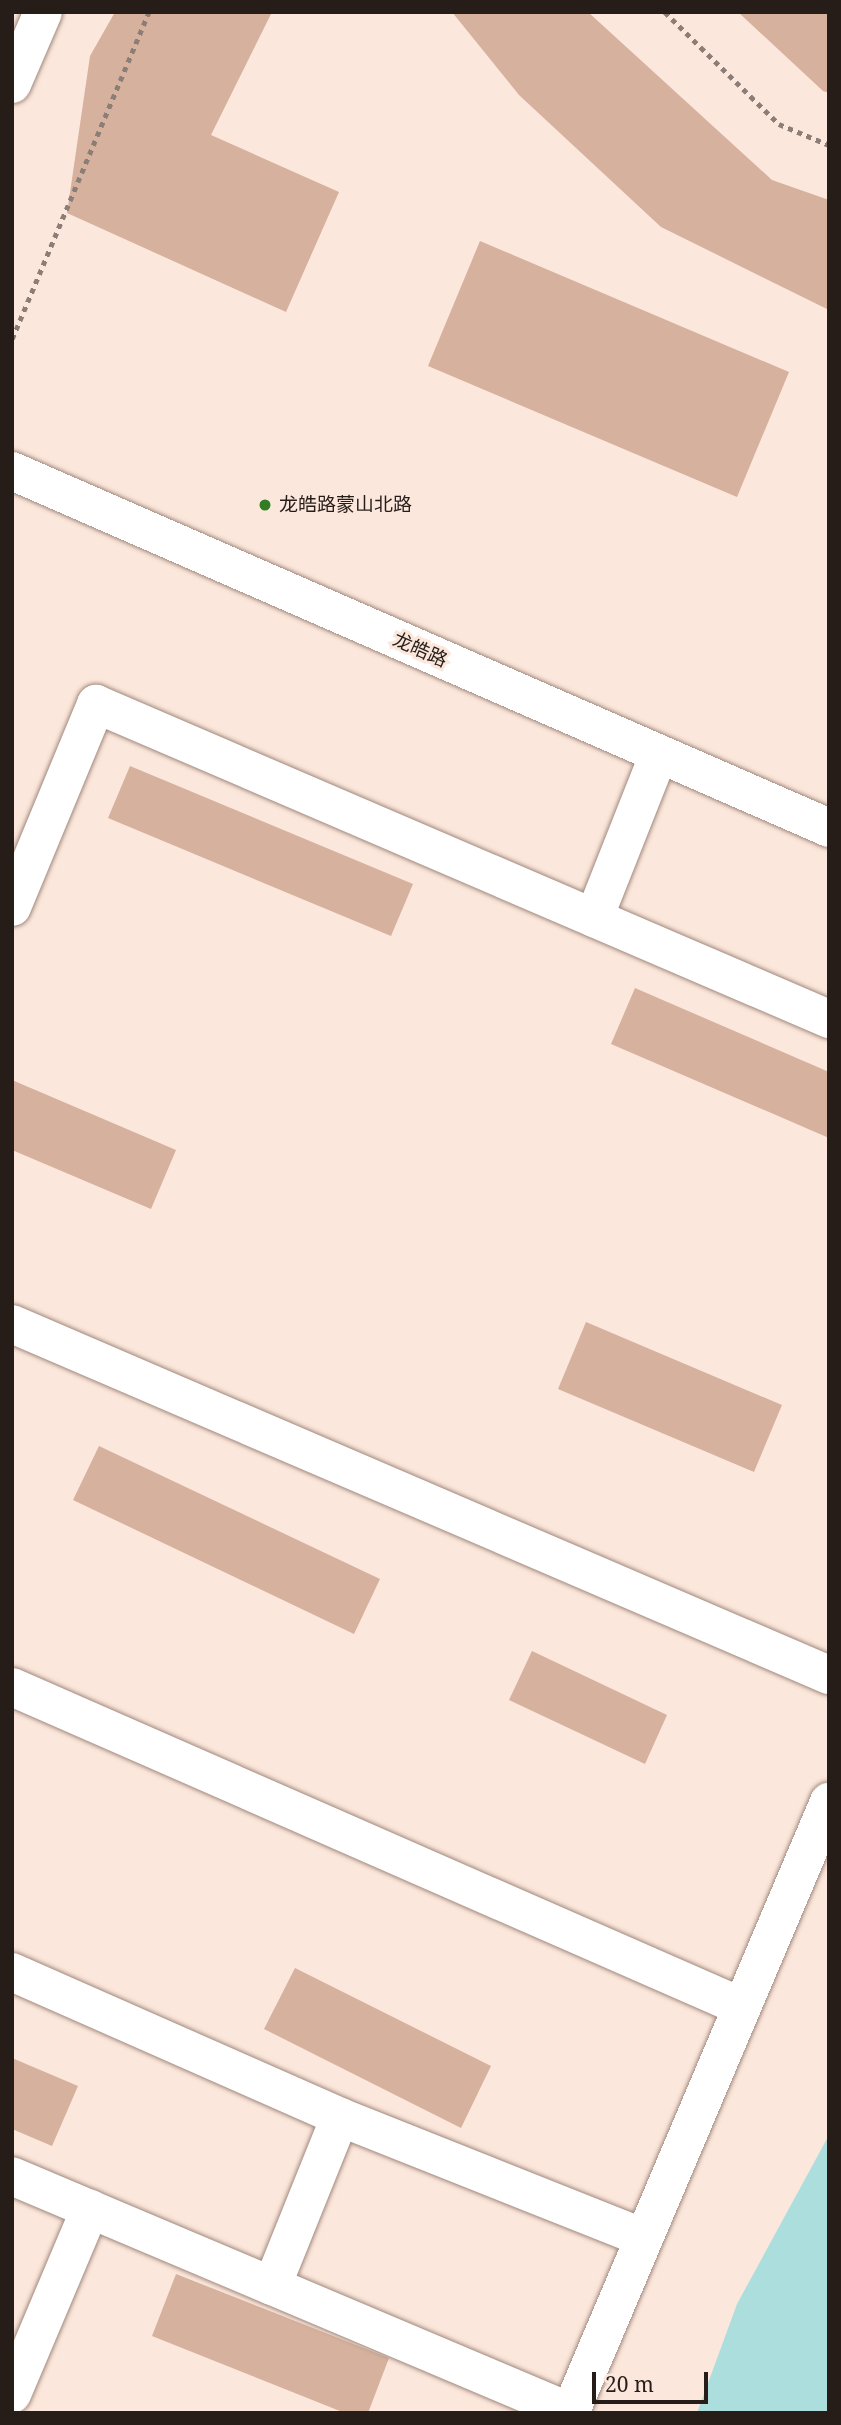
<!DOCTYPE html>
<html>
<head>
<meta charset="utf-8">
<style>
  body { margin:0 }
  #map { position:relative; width:841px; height:2425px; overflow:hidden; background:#fce7dc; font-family:"Noto Serif","Noto Sans SC",serif }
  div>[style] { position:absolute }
  .water>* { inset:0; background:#addede }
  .building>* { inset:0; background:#d6b19e }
  .path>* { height:4.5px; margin-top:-2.25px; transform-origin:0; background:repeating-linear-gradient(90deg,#8c7d76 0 5px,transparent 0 10px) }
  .roads { filter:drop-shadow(0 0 2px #a0887c) drop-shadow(0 0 2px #a0887c) }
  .minor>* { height:38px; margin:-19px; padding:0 19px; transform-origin:19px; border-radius:19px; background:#fff }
  .dots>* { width:19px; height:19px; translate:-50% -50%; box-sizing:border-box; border:4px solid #fce7dc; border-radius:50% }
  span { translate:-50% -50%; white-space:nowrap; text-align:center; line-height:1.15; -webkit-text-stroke:6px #fce7dc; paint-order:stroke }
  .poi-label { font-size:19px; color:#261d19 }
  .left { translate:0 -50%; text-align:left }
  .street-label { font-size:19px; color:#261d19 }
  .frame { position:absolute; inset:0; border:14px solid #261d19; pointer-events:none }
  .scale { position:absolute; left:592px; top:2372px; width:116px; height:32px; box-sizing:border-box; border:4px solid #261d19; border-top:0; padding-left:9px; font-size:21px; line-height:24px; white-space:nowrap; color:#261d19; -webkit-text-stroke:5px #fce7dc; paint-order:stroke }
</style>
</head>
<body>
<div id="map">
  <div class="water">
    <i style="clip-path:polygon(829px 2135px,829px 2413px,697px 2413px,737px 2304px)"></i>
  </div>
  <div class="building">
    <i style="clip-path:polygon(115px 12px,272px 12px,211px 135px,339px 192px,286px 312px,67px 213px,90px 56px)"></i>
    <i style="clip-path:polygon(452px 12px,588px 12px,772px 180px,829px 200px,829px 310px,661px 227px,519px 95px)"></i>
    <i style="clip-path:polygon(738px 12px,829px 12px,829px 93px,823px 91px)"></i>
    <i style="clip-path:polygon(480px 241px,789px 372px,737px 497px,428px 366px)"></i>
    <i style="clip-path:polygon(130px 766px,413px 884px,391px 936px,108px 818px)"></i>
    <i style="clip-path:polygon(635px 988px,829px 1072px,829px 1138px,611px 1044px)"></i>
    <i style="clip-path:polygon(12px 1080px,176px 1150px,151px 1209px,12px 1150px)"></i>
    <i style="clip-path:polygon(586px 1322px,782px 1405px,754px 1472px,558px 1389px)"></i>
    <i style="clip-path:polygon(99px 1446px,380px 1579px,354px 1634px,73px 1500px)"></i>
    <i style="clip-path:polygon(532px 1651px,667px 1715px,645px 1764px,509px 1700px)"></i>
    <i style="clip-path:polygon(295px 1968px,491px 2066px,461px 2128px,264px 2029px)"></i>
    <i style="clip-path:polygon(12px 2058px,78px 2086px,52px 2146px,12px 2129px)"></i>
    <i style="clip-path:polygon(176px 2274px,389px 2358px,368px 2413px,345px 2413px,152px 2336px)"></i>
  </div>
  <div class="path">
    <i style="left:665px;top:12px;width:160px;rotate:44.5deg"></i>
    <i style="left:779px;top:124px;width:54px;rotate:22.8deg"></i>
    <i style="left:12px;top:339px;width:355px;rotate:-67.3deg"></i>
  </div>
  <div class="roads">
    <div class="minor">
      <i style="left:12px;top:84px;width:78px;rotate:-66.7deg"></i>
      <i style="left:12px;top:471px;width:892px;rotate:23.6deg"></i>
      <i style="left:12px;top:907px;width:220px;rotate:-67.5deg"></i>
      <i style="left:96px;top:704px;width:798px;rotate:23.26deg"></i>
      <i style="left:594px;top:918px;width:176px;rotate:-68.4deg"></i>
      <i style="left:12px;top:1324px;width:889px;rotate:23.25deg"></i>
      <i style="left:12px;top:1687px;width:797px;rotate:23.67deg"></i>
      <i style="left:12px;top:1972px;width:359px;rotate:23.8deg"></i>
      <i style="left:340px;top:2117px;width:182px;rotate:111.9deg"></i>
      <i style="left:272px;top:2286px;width:282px;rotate:-157.1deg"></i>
      <i style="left:340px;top:2117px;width:327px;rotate:21.7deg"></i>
      <i style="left:272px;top:2286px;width:324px;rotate:22.9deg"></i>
      <i style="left:12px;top:2394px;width:201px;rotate:-67.1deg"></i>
      <i style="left:570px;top:2413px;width:664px;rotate:-67.03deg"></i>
    </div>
  </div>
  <div class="dots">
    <i style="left:265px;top:505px;background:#317d24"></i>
  </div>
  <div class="poi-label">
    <span class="left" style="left:279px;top:505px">龙皓路蒙山北路</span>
  </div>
  <div class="street-label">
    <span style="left:420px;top:650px;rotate:24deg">龙皓路</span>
  </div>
  <div class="frame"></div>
  <div class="scale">20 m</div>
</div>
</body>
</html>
